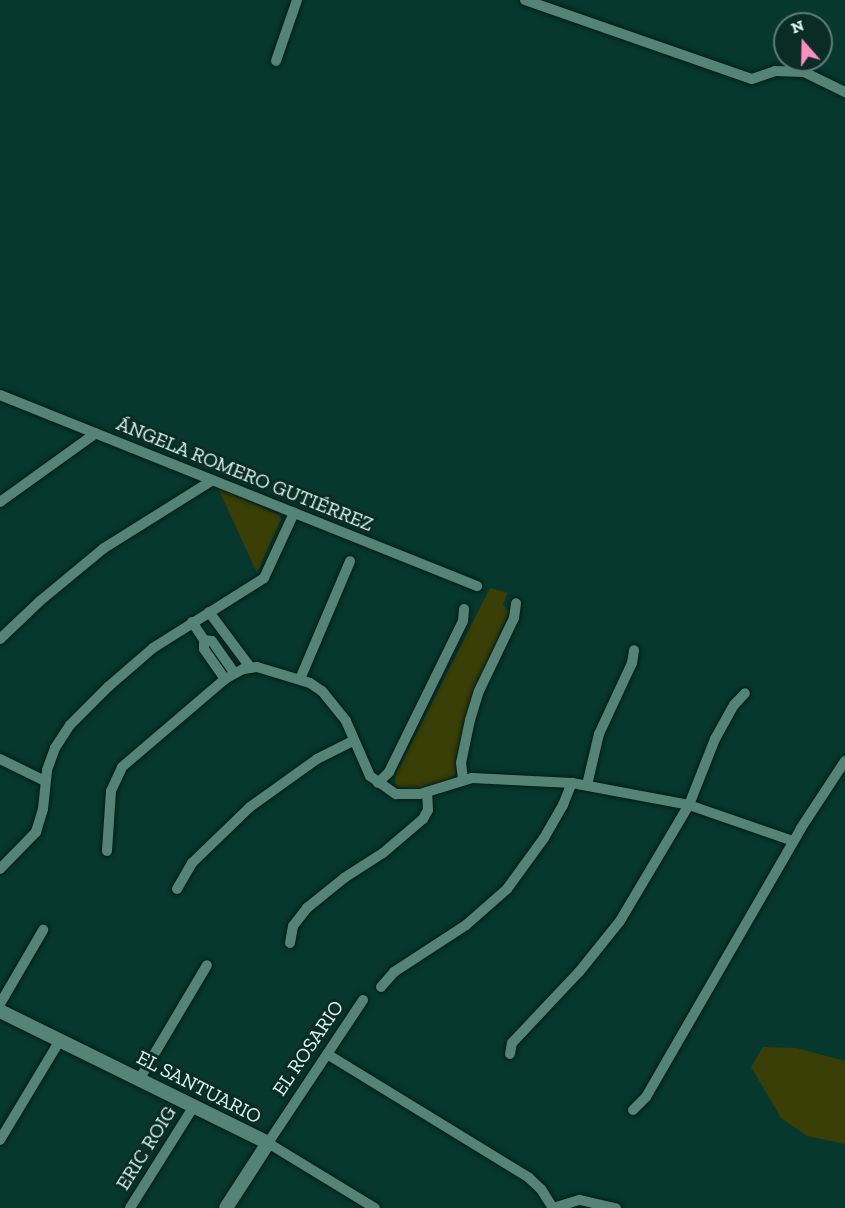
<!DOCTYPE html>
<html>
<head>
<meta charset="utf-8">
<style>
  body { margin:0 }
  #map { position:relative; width:845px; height:1208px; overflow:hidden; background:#06382d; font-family:"Zilla Slab",serif }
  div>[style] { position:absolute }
  .green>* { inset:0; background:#3a3e07 }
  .roads { filter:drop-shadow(0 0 2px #001e16) drop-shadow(0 0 2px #001e16) }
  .minor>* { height:10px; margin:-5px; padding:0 5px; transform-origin:5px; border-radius:5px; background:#558375 }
  .tertiary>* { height:14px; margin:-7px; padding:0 7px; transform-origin:7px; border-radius:7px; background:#558375 }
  span { translate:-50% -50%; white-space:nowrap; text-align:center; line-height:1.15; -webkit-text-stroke:6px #092d24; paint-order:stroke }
  .street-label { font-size:20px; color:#def6ee }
  .north { position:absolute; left:773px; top:12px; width:60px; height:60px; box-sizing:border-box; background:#092d24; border:2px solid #5e7d75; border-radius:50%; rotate:340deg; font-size:16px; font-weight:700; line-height:24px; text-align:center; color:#def6ee }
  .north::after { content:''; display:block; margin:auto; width:21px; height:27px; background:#fd8ebf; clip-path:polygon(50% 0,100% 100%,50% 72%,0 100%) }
</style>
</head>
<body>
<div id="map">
  <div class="green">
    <i style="clip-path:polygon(218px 488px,279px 515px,281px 519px,257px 573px)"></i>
    <i style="clip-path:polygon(490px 588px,508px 593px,503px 604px,509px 612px,470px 702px,456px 772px,453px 779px,424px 789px,398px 788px,395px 784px,395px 776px)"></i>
    <i style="clip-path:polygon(763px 1047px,797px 1048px,845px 1061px,845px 1144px,807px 1136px,781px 1118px,751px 1067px)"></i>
  </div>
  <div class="roads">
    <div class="minor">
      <i style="left:525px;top:0;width:240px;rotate:19.2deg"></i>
      <i style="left:752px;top:79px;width:24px;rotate:-19deg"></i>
      <i style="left:775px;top:71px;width:29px;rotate:2deg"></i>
      <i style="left:804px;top:72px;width:46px;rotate:26deg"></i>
      <i style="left:276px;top:61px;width:65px;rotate:-71deg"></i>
      <i style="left:0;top:395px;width:514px;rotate:21.82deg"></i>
      <i style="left:0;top:502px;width:118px;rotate:-35.7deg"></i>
      <i style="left:209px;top:612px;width:69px;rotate:53.3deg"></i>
      <i style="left:192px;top:622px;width:22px;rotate:56deg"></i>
      <i style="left:204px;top:640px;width:9px;rotate:90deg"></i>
      <i style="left:204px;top:649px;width:37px;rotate:55deg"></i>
      <i style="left:0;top:639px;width:55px;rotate:-43.5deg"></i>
      <i style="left:40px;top:601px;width:83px;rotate:-39.6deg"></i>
      <i style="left:104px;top:548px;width:128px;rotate:-32deg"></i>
      <i style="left:204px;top:640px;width:8px;rotate:7deg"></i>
      <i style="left:212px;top:641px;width:39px;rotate:55deg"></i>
      <i style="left:300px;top:679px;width:128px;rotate:-67deg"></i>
      <i style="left:0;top:759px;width:50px;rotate:26.1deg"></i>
      <i style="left:463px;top:779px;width:16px;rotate:-97deg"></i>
      <i style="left:461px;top:763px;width:44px;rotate:-78.2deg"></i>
      <i style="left:470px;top:720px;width:30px;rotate:-73deg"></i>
      <i style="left:479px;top:691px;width:81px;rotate:-64.4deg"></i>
      <i style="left:514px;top:618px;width:15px;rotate:-82deg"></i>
      <i style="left:378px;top:783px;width:16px;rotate:-45deg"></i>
      <i style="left:389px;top:772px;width:168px;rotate:-63.9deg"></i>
      <i style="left:463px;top:621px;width:12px;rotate:-85deg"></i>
      <i style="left:587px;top:785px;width:52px;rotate:-76.8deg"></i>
      <i style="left:599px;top:734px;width:78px;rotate:-65.1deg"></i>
      <i style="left:632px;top:663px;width:13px;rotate:-81deg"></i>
      <i style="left:107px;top:851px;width:60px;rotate:-86.2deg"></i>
      <i style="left:111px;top:791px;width:26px;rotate:-65deg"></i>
      <i style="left:122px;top:767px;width:135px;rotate:-40.5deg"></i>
      <i style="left:225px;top:679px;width:21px;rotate:-29deg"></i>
      <i style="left:243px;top:669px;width:14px;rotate:-8deg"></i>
      <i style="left:257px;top:667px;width:55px;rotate:16.8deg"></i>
      <i style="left:310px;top:683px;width:14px;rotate:34deg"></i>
      <i style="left:322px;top:691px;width:38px;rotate:51deg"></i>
      <i style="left:346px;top:721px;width:60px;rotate:66.4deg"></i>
      <i style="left:370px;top:776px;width:32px;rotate:35deg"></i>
      <i style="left:396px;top:794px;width:24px"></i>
      <i style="left:420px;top:794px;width:54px;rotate:-17.1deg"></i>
      <i style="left:472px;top:778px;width:100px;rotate:2.9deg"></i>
      <i style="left:572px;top:783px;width:119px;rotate:10.6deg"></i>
      <i style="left:689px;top:805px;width:110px;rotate:19.1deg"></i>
      <i style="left:0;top:869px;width:52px;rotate:-45.8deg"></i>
      <i style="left:36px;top:832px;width:24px;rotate:-73deg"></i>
      <i style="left:43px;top:809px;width:39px;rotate:-84deg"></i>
      <i style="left:47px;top:770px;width:23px;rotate:-70deg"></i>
      <i style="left:55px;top:748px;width:27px;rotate:-57deg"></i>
      <i style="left:70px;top:725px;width:54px;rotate:-45deg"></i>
      <i style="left:108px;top:687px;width:60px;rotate:-40.9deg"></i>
      <i style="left:153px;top:648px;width:131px;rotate:-32.2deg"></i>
      <i style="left:264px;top:578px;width:72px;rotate:-65.2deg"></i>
      <i style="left:177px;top:889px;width:30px;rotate:-60deg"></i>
      <i style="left:192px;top:863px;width:81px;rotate:-44deg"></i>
      <i style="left:250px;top:807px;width:82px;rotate:-35.6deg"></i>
      <i style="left:317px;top:759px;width:40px;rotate:-26.6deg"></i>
      <i style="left:290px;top:943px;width:17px;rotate:-80deg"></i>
      <i style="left:293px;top:926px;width:23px;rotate:-52deg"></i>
      <i style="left:307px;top:908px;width:48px;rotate:-39deg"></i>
      <i style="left:344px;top:878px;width:46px;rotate:-32.7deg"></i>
      <i style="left:383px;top:853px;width:52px;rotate:-40.4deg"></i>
      <i style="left:423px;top:819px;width:10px;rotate:-61deg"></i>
      <i style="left:428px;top:810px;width:18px;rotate:-93deg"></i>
      <i style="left:381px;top:987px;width:20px;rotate:-49deg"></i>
      <i style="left:394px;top:972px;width:86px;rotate:-33.1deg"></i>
      <i style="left:466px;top:925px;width:55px;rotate:-41.3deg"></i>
      <i style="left:507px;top:889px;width:63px;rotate:-54deg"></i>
      <i style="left:544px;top:838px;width:38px;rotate:-60deg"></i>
      <i style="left:563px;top:805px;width:24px;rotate:-68deg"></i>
      <i style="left:363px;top:1000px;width:172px;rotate:123.6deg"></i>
      <i style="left:268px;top:1143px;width:125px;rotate:31.3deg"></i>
      <i style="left:0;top:1004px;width:86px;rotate:-59.8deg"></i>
      <i style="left:327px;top:1054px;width:237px;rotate:31.5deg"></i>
      <i style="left:529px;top:1178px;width:16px;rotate:43deg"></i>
      <i style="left:541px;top:1189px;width:22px;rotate:58deg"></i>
      <i style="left:510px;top:1054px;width:11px;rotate:-80deg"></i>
      <i style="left:512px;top:1043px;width:98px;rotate:-46.7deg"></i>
      <i style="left:579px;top:972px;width:65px;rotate:-51.2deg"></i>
      <i style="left:620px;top:921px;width:135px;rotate:-59.3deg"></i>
      <i style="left:689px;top:805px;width:71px;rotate:-68.5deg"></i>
      <i style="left:715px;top:739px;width:39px;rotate:-61deg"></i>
      <i style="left:734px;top:705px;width:16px;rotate:-47deg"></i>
      <i style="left:140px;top:1078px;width:131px;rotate:-59.3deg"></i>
      <i style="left:633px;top:1110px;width:18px;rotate:-45deg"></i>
      <i style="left:646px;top:1097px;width:310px;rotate:-60deg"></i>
      <i style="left:801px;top:828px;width:80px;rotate:-56.7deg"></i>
      <i style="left:0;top:1140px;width:117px;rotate:-59deg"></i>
      <i style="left:130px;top:1208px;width:120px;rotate:-57.9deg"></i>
      <i style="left:553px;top:1208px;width:28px;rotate:-17deg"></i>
      <i style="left:580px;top:1200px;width:37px;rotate:13deg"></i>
    </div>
    <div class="tertiary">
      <i style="left:0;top:1011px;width:299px;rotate:26.2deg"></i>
      <i style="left:268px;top:1143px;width:77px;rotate:122.9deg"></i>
    </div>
  </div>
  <div class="street-label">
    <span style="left:245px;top:474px;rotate:22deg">ÁNGELA ROMERO GUTIÉRREZ</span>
    <span style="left:308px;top:1048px;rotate:-56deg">EL ROSARIO</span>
    <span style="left:199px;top:1087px;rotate:27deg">EL SANTUARIO</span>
    <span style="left:146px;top:1148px;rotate:-58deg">ERIC ROIG</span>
  </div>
  <div class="north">N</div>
</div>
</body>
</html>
